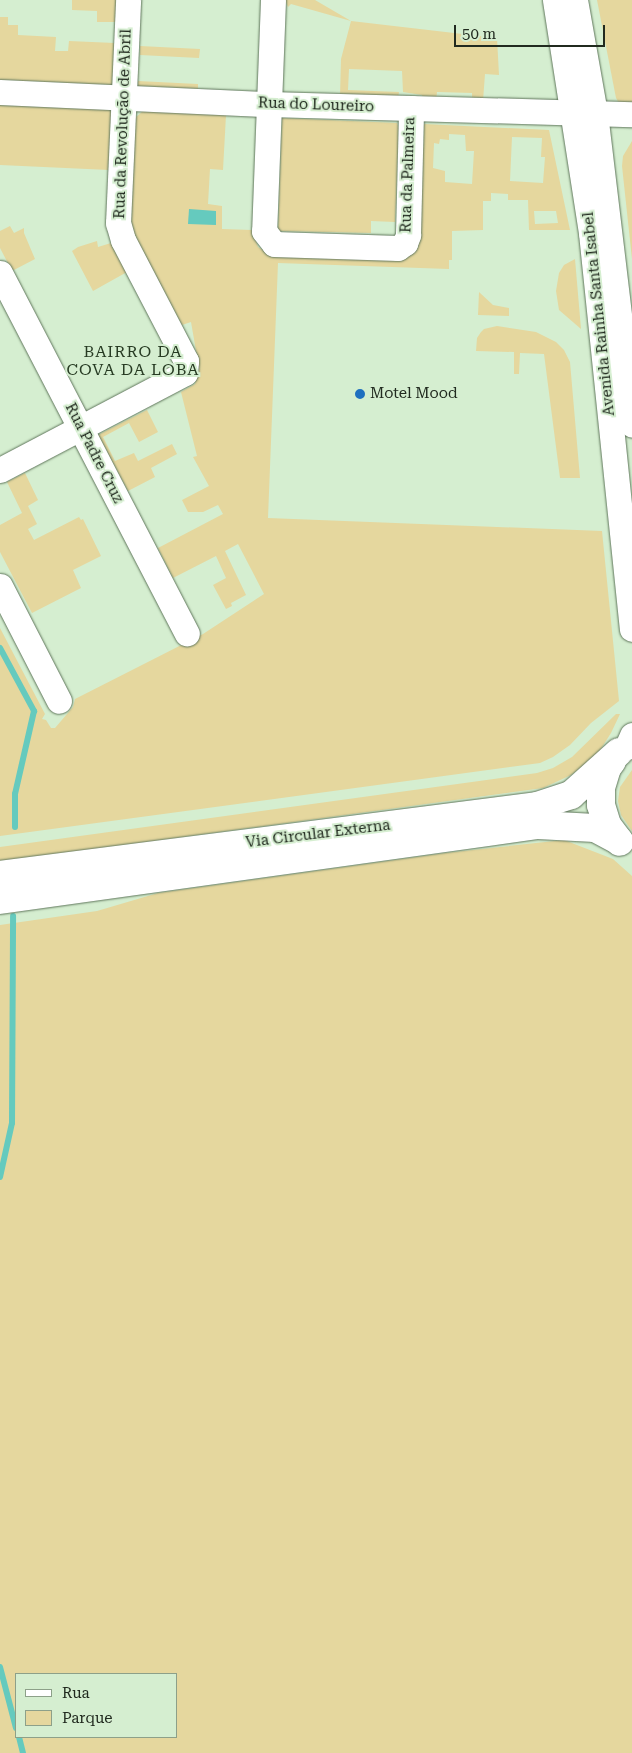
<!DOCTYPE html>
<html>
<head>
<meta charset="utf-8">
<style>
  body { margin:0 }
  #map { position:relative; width:632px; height:1753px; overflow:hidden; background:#d5eed0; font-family:"Roboto Serif",serif }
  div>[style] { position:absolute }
  .green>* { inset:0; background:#e5d79e }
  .water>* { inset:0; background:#65cabe }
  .stream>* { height:6px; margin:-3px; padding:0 3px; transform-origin:3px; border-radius:3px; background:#65cabe }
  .roads { filter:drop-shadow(0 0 1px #5f765b) drop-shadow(0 0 1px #5f765b) }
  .minor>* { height:25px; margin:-12.5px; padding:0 12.5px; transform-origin:12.5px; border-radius:12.5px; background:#fff }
  .major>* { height:28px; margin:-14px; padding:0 14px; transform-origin:14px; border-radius:14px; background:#fff }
  .dots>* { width:14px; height:14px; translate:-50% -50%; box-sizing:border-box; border:2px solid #d5eed0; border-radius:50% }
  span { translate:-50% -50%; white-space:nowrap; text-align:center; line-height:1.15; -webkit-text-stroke:4px #d5eed0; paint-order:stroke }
  .street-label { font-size:15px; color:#212a1f }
  .poi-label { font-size:15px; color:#212a1f }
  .left { translate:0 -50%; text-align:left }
  .neighbourhood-label { font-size:16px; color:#273b23; letter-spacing:1px }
  .legend { position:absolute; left:15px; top:1673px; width:162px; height:65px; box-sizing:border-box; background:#d5eed0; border:1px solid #8da089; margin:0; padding:6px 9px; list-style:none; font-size:15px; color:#212a1f }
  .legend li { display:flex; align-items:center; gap:10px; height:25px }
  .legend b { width:25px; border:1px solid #8da089 }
  .scale { position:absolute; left:454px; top:25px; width:151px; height:22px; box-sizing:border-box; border:2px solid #212a1f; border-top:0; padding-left:6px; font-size:15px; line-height:18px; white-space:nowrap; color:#212a1f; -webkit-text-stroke:4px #d5eed0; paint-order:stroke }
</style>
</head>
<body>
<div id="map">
  <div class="green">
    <i style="clip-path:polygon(72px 0,117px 0,116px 22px,97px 22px,97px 11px,72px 10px)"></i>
    <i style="clip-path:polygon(285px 0,315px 0,351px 21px,497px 38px,499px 75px,485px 74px,483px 101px,472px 98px,472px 93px,437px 92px,436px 101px,422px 100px,422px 95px,403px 92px,402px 71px,349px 69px,348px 90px,399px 92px,398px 99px,340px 96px,341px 59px,351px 21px,291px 4px,288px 7px)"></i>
    <i style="clip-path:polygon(597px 0,632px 0,632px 105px,619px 103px,616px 98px)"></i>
    <i style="clip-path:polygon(0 17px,8px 17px,8px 25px,18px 25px,18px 35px,56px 37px,55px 51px,68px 51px,69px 41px,115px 43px,113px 85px,0 80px)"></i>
    <i style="clip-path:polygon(140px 46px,200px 49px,199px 58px,140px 55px)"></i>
    <i style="clip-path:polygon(138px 81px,198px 84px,198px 89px,138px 86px)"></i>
    <i style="clip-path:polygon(0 105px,112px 109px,109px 170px,0 165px)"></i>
    <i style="clip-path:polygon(evenodd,143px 111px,226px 115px,223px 170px,210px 169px,208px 204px,222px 206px,222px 229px,252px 230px,258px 247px,273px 256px,410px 254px,418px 245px,420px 233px,424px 124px,549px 130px,570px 230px,529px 230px,528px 200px,508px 200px,508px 230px,508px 194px,491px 193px,491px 201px,483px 201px,483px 230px,452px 231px,452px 260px,449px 260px,449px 269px,278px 263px,268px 518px,602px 531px,619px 701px,591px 723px,570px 745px,553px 757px,540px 763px,0 836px,0 628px,45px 714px,42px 719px,46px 720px,51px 728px,55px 728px,73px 707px,75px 699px,203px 634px,264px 594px,238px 544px,225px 551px,246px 595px,231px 603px,232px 606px,226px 609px,213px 585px,226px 578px,216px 556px,173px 578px,158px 548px,223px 514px,218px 505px,203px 512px,188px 512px,182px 500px,209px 486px,193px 457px,197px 456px,181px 392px,195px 384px,199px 368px,191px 322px,182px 325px,131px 229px,135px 118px,143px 111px,449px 134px,465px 135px,466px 151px,474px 151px,472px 184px,445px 182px,445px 171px,433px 168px,434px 143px,439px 144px,440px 139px,449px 140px,449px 134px,143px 111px,512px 137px,542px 138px,541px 157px,545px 157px,543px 183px,510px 181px,512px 137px,143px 111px,534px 211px,556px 211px,558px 223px,535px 224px,534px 211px)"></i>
    <i style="clip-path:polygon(282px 118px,397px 123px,399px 128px,395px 222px,371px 221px,371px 233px,278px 231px)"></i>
    <i style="clip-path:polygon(632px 141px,632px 259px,622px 166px,623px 156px)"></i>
    <i style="clip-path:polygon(10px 226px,14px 233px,24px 228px,24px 233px,35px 259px,12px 271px,0 248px,0 231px)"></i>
    <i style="clip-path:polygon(97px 241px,98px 247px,111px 243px,127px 272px,93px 291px,72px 251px,78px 247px)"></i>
    <i style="clip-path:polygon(575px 259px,581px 329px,559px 310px,556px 291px,559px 273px,564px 265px)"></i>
    <i style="clip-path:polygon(479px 292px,493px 305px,509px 308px,509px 316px,478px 315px)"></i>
    <i style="clip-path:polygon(497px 326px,536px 332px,556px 342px,564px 350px,570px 362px,580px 478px,560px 478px,544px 354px,520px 353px,519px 374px,514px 374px,514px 352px,476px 351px,477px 338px,481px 332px,484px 329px)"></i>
    <i style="clip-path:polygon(147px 410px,158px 432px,139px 442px,129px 423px,103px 437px,115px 461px,134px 453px,138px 461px,172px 444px,177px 454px,151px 468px,155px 477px,128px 491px,98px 435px)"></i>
    <i style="clip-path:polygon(25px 473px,38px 500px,28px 506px,37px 524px,28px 529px,34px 540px,79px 517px,81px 520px,83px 519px,101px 556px,73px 570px,81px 588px,32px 613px,0 552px,0 525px,22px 513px,7px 482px)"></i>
    <i style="clip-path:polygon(616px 714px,620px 714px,611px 733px,597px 755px,571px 775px,543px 788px,0 862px,0 847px,537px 773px,553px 768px,572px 757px)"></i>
    <i style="clip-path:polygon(632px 770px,632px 831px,621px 815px,618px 801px,620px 787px)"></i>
    <i style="clip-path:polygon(evenodd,564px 840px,613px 859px,632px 876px,632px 1753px,0 1753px,0 925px,97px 911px,158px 893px,445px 853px,564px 840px,16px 1674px,176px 1674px,176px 1737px,16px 1737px,16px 1674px)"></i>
  </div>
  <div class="water">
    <i style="clip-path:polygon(189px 209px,216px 211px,216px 225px,188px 224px)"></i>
  </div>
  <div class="stream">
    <i style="left:0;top:648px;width:72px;rotate:61.6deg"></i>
    <i style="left:34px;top:711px;width:85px;rotate:102.9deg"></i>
    <i style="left:15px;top:794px;width:33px;rotate:90deg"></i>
    <i style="left:0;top:1177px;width:55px;rotate:-77.5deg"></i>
    <i style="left:12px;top:1123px;width:207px;rotate:-89.7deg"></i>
    <i style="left:0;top:1667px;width:63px;rotate:75.3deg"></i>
    <i style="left:19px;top:1737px;width:16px;rotate:76deg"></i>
  </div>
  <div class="roads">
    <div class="minor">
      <i style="left:273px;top:0;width:231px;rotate:92.2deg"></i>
      <i style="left:264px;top:231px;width:16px;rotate:52deg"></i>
      <i style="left:274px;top:244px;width:124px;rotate:1.8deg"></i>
      <i style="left:398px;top:248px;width:9px;rotate:-36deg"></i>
      <i style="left:405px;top:243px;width:9px;rotate:-69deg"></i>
      <i style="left:408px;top:235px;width:127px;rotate:-88.6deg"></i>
      <i style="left:555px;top:0;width:236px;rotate:81.2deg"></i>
      <i style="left:591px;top:233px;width:398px;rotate:84.1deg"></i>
      <i style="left:575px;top:0;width:115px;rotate:80deg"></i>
      <i style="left:595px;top:113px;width:314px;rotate:83.2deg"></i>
      <i style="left:0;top:92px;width:269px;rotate:2.6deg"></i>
      <i style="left:269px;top:104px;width:363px;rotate:1.6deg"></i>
      <i style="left:0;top:273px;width:406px;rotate:62.6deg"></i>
      <i style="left:0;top:470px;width:209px;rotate:-27.7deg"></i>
      <i style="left:185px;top:373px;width:12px;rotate:-85deg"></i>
      <i style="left:186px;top:361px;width:136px;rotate:-117.5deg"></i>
      <i style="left:123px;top:240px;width:18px;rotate:-106deg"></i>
      <i style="left:118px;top:223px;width:223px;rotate:-87.4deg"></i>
      <i style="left:0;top:586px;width:129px;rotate:62.8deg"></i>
      <i style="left:627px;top:747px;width:13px;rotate:-67deg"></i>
    </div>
    <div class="major">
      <i style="left:612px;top:761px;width:9px;rotate:126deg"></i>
      <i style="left:607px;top:768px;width:21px;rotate:107deg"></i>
      <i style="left:601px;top:788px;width:17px;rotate:90deg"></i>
      <i style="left:601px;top:805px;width:21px;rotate:73deg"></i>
      <i style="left:607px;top:825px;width:21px;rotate:53deg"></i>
      <i style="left:0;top:875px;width:541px;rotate:-7.32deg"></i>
      <i style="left:537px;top:806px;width:36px;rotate:-18deg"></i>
      <i style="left:571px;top:795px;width:64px;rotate:-41.9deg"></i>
      <i style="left:0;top:900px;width:543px;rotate:-7.94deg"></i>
      <i style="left:538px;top:825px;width:57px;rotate:3deg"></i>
      <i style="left:595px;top:828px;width:27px;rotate:28deg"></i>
    </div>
  </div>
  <div class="dots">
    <i style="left:360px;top:394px;background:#1f70bf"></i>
  </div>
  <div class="street-label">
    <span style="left:316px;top:105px;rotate:2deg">Rua do Loureiro</span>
    <span style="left:123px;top:124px;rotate:-88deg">Rua da Revolução de Abril</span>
    <span style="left:408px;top:175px;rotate:-88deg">Rua da Palmeira</span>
    <span style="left:599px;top:314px;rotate:-96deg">Avenida Rainha Santa Isabel</span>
    <span style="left:94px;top:453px;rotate:63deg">Rua Padre Cruz</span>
    <span style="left:318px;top:834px;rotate:-7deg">Via Circular Externa</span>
  </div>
  <div class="poi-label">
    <span class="left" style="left:370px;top:394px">Motel Mood</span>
  </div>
  <div class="neighbourhood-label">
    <span style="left:133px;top:361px">BAIRRO DA<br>COVA DA LOBA</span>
  </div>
  <ul class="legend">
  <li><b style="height:6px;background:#fff"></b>Rua</li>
  <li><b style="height:14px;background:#e5d79e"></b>Parque</li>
  </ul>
  <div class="scale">50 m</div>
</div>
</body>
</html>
